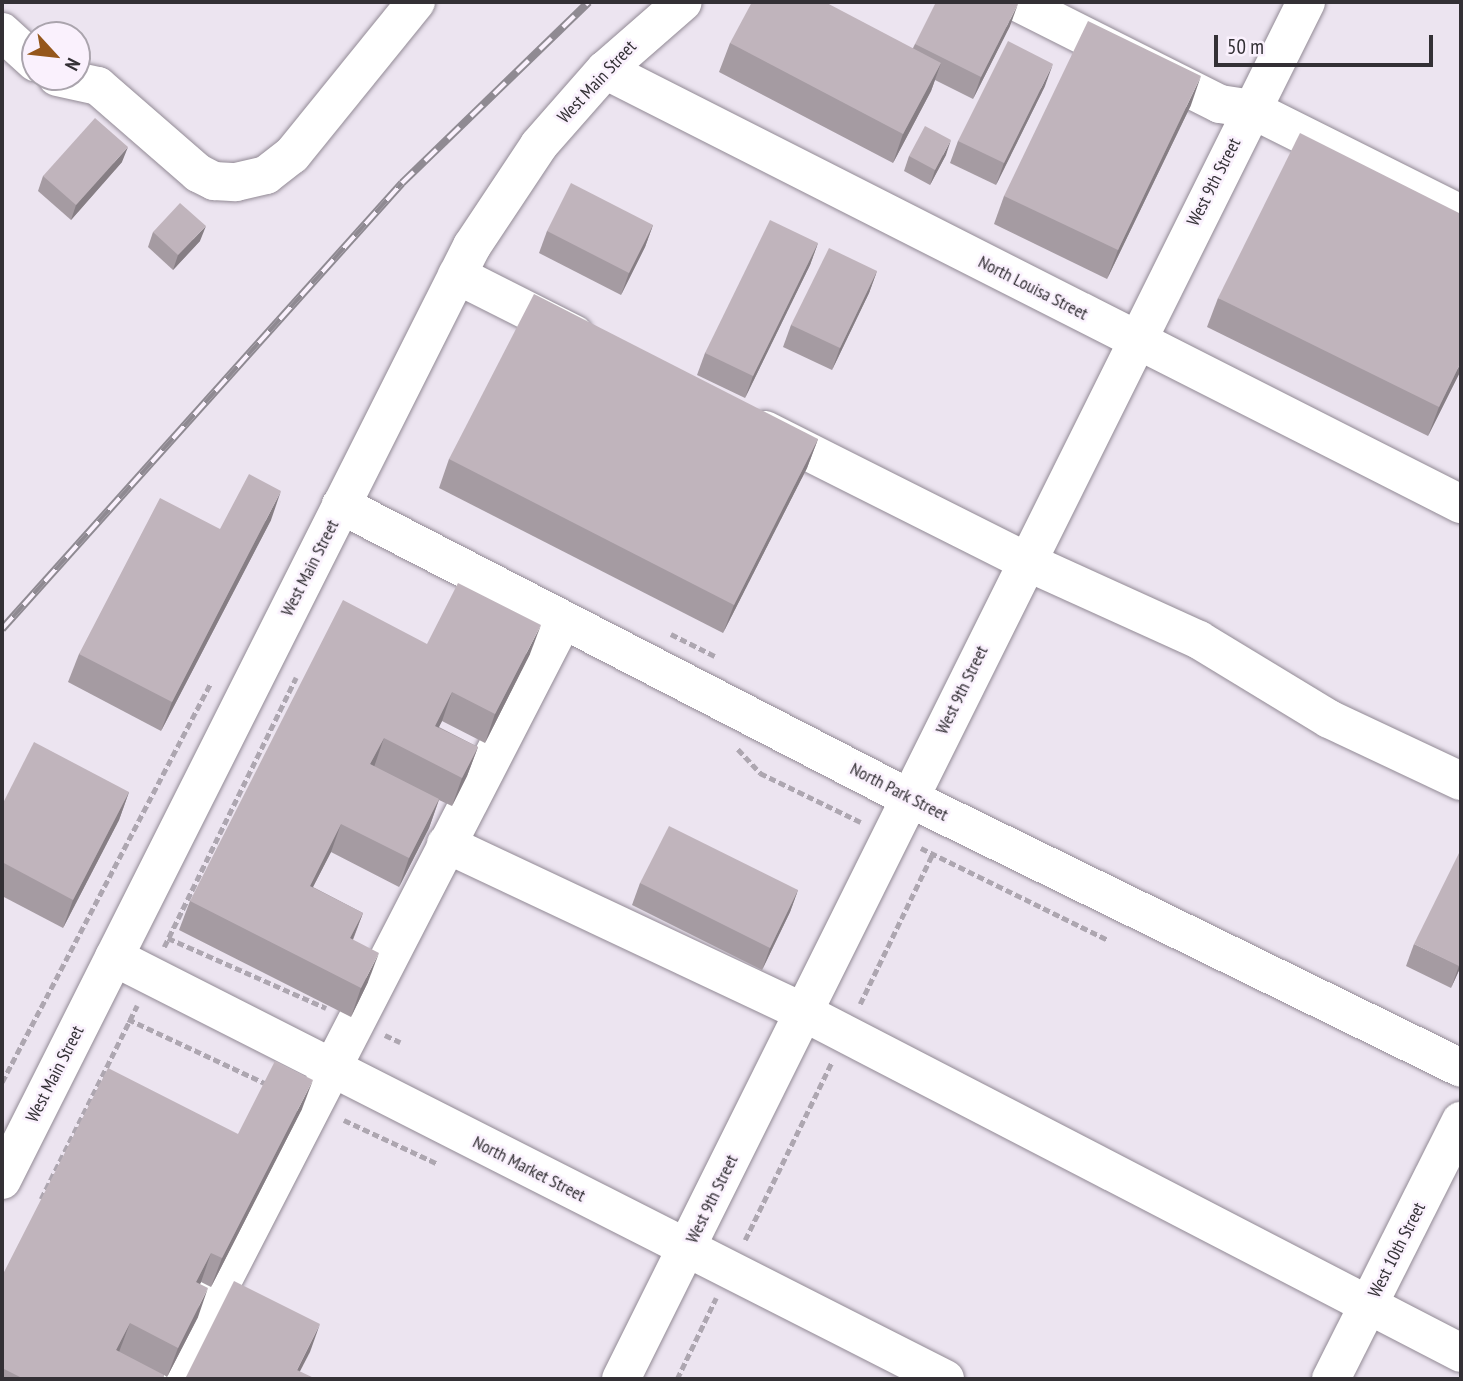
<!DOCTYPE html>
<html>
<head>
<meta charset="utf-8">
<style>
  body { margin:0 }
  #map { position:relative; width:1463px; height:1381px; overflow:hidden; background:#ece4f0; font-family:"PT Sans Narrow",sans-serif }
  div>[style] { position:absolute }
  .path>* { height:4.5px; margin-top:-2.25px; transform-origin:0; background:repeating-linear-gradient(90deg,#ada6b0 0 7px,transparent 0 10.5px) }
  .roads { filter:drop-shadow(0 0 2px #928a95) drop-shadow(0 0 2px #928a95) }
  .minor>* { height:38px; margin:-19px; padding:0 19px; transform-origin:19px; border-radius:19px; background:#fff }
  .rail>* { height:8px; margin-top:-4px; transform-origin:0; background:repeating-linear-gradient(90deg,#faf1fd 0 16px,#8f8a92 0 32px); box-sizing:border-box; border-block:2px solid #8f8a92 }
  .wall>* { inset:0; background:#a59ba2 }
  .shaded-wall>* { inset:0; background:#867e84 }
  .building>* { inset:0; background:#c0b4bc }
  span { translate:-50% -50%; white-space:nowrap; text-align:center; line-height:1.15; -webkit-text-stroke:5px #faf1fd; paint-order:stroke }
  .street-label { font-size:18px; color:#333035 }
  .frame { position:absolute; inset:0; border:4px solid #333035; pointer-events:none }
  .north { position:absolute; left:21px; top:21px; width:70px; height:70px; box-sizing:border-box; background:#faf1fd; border:2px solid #aaa4ad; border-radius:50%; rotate:117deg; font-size:19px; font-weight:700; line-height:28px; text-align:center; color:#333035 }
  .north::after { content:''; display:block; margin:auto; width:24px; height:32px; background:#95571b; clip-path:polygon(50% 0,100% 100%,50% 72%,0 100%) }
  .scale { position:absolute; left:1214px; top:35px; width:219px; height:32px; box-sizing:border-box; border:4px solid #333035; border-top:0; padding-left:9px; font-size:21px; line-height:24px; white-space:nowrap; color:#333035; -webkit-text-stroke:5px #faf1fd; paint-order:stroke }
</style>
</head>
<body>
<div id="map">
  <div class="path">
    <i style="left:671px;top:634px;width:49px;rotate:26.6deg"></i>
    <i style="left:738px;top:749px;width:33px;rotate:47deg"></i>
    <i style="left:760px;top:773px;width:112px;rotate:25.9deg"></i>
    <i style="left:921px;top:848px;width:208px;rotate:26.2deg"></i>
    <i style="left:168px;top:938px;width:173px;rotate:23.9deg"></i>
    <i style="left:164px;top:947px;width:300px;rotate:-63.9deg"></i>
    <i style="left:860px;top:1004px;width:168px;rotate:-64.2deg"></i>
    <i style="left:128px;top:1019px;width:156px;rotate:25.1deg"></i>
    <i style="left:385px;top:1035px;width:17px;rotate:25deg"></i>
    <i style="left:2px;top:1082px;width:450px;rotate:-62.4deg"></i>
    <i style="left:344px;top:1120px;width:104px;rotate:25.1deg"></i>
    <i style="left:41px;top:1199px;width:216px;rotate:-63.6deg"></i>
    <i style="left:745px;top:1240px;width:198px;rotate:-64deg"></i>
    <i style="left:677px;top:1379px;width:90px;rotate:-64.3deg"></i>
  </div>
  <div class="roads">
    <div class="minor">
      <i style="left:1017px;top:2px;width:227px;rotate:26.7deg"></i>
      <i style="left:1220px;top:104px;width:31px;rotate:9deg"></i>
      <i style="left:1251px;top:109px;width:235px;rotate:26.6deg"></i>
      <i style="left:2px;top:32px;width:45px;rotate:42.3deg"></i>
      <i style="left:605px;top:70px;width:960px;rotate:26.89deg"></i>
      <i style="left:57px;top:77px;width:42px;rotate:12.4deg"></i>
      <i style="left:98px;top:86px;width:133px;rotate:41deg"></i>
      <i style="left:198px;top:173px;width:18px;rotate:27deg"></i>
      <i style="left:214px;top:181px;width:22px;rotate:3deg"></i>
      <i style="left:236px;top:182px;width:31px;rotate:-13deg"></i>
      <i style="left:266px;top:175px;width:33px;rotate:-38deg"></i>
      <i style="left:292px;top:155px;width:197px;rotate:-51deg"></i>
      <i style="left:457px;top:275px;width:131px;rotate:26.8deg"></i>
      <i style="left:765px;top:430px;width:291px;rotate:26.7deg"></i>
      <i style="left:1025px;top:561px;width:191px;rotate:24.4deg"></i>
      <i style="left:1199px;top:640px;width:152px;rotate:31.3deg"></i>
      <i style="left:1329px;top:719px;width:146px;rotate:25.2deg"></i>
      <i style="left:341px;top:505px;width:639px;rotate:27.29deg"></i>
      <i style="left:909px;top:798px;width:614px;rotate:26.06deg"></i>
      <i style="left:446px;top:844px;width:395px;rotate:25.2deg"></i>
      <i style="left:803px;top:1012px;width:741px;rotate:27.39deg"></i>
      <i style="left:114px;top:957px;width:932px;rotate:26.92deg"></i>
      <i style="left:2px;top:1180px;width:1046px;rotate:-63.29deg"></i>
      <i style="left:472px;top:246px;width:121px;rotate:-56.4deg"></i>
      <i style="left:539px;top:145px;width:100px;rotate:-48.7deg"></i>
      <i style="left:605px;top:70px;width:103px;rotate:-41.1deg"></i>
      <i style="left:172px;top:1379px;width:854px;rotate:-62.74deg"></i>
      <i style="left:621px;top:1379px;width:1538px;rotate:-63.55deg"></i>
      <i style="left:1331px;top:1379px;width:289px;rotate:-63.3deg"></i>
    </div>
  </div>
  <div class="rail">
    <i style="left:2px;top:629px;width:599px;rotate:-48.11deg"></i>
    <i style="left:402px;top:183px;width:260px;rotate:-44.1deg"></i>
  </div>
  <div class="wall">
    <i style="clip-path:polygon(1010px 26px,973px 99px,935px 80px,931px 91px,893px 163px,719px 72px,730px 43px,913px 48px,915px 44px)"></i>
    <i style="clip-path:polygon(1045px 86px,996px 185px,950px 163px,958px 141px)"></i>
    <i style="clip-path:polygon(1191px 105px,1107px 279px,994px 224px,1004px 196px)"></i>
    <i style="clip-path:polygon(946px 155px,930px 185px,904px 171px,909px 156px)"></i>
    <i style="clip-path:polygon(122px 162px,71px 220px,38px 191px,43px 176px)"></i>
    <i style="clip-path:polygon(653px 225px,645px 247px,621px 295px,539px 253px,547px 231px)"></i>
    <i style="clip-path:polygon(153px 232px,200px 241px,173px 270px,148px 247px)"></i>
    <i style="clip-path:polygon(818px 243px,810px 265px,745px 398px,697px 375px,705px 353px)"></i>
    <i style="clip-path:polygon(877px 271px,869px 293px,832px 370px,783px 347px,791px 325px)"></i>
    <i style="clip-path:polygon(1218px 298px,1461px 370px,1428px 436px,1207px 327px)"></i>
    <i style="clip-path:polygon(818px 439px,807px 468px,723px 633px,439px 488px,449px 459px)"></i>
    <i style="clip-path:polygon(271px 520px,161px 731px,68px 682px,79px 654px,220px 529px)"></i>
    <i style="clip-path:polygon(427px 644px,530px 654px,485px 743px,442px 721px,439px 727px,478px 747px,467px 776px,452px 806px,439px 800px,429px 828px,399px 887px,331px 852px,313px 887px,363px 913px,353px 940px,368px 982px,351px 1017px,179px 930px,190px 901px)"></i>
    <i style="clip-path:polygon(129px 792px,119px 820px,63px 928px,2px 896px,2px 805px)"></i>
    <i style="clip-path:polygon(640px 883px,798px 890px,790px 912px,762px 970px,632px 905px)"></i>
    <i style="clip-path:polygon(1414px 944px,1461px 966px,1451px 988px,1406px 966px)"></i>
    <i style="clip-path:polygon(302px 1109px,211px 1287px,201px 1282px,200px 1284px,198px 1317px,167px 1377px,164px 1375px,163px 1379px,2px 1379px,2px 1276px,238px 1134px)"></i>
  </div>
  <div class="shaded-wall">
    <i style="clip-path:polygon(1018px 4px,1010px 26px,973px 99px,981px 77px)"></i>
    <i style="clip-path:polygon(941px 63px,931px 91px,893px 163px,903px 134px)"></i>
    <i style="clip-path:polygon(1053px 64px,1045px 86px,996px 185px,1004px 163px)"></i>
    <i style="clip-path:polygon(1201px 76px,1191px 105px,1107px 279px,1118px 250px)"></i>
    <i style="clip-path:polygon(951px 140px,946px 155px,930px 185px,935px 170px)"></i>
    <i style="clip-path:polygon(128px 147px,122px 162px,71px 220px,76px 205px)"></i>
    <i style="clip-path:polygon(653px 225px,645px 247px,621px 295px,629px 273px)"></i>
    <i style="clip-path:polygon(206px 226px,200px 241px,173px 270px,178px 255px)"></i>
    <i style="clip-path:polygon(818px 243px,810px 265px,745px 398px,753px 376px)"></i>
    <i style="clip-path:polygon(877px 271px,869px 293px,832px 370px,840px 348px)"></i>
    <i style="clip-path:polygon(1461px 362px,1461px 370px,1428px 436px,1439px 407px)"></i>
    <i style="clip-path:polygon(818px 439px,807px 468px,723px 633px,734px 605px)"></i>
    <i style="clip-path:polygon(281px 491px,271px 520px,161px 731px,172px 702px)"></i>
    <i style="clip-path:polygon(541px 625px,530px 654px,485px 743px,495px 714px)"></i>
    <i style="clip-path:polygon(452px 692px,442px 721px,425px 754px,435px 726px)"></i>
    <i style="clip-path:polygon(384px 738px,374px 767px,370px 764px)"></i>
    <i style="clip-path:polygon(478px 747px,467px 776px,452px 806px,462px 778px)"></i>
    <i style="clip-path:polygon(129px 792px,119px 820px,63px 928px,73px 900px)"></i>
    <i style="clip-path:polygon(439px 799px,429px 828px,399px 887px,409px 858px)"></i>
    <i style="clip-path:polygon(341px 824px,331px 852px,299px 914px,310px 886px)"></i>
    <i style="clip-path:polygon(798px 890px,790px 912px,762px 970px,770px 948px)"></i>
    <i style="clip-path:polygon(363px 913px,352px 941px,350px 938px)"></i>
    <i style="clip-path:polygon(379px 953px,368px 982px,351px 1017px,361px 988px)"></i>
    <i style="clip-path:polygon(1461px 961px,1461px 966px,1451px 988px,1459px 966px)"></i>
    <i style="clip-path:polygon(313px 1080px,302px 1109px,211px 1287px,222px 1258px)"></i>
    <i style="clip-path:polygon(211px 1253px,201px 1282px,186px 1311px,196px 1282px)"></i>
    <i style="clip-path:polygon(208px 1288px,198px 1317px,167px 1377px,178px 1348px)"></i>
    <i style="clip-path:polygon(130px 1323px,119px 1352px,116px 1350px)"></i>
    <i style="clip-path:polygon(320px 1324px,310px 1352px,296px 1379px,297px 1370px)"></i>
  </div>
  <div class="building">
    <i style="clip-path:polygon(752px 2px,825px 2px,941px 63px,903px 134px,730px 43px)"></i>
    <i style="clip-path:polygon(936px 2px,1015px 2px,1018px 4px,981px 77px,915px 44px)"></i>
    <i style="clip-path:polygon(1088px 21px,1201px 76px,1118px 250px,1004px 196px)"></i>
    <i style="clip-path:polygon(1008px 41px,1053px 64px,1004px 163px,958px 141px)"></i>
    <i style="clip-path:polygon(95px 118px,128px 147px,76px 205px,43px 176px)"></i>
    <i style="clip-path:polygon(925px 126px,951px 140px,935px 170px,909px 156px)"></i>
    <i style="clip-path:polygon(1300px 133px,1461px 214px,1461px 362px,1439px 407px,1218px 298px)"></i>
    <i style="clip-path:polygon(571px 183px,653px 225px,629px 273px,547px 231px)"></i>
    <i style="clip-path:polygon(180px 203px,206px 226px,178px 255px,153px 232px)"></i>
    <i style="clip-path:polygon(770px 220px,818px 243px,753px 376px,705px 353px)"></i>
    <i style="clip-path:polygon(829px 248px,877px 271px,840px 348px,791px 325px)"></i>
    <i style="clip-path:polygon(534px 294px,818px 439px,734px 605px,449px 459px)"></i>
    <i style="clip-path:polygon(249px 474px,281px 491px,172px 702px,79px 654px,160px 498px,220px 529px)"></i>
    <i style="clip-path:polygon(458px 583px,541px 625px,495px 714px,452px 692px,435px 726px,478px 747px,462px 778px,384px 738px,370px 764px,439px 799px,409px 858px,341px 824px,310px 886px,363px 913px,350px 938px,379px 953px,361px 988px,190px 901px,343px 600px,427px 644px)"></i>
    <i style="clip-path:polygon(34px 742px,129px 792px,73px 900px,2px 862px,2px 805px)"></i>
    <i style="clip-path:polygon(669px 826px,798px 890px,770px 948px,640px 883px)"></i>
    <i style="clip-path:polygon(1461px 849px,1461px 961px,1459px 966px,1414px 944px)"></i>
    <i style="clip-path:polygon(275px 1061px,313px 1080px,222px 1258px,211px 1253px,196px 1282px,208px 1288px,178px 1348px,130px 1323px,116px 1350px,164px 1375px,162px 1379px,24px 1379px,2px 1368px,2px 1276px,108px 1068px,238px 1134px)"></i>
    <i style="clip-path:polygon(234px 1281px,320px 1324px,297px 1370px,316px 1379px,185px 1379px)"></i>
  </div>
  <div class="street-label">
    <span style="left:597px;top:82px;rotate:-47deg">West Main Street</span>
    <span style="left:1214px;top:182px;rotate:-63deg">West 9th Street</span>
    <span style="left:1033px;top:288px;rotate:27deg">North Louisa Street</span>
    <span style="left:310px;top:568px;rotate:-63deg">West Main Street</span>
    <span style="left:962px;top:690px;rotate:-64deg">West 9th Street</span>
    <span style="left:899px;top:792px;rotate:27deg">North Park Street</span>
    <span style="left:55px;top:1074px;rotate:-63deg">West Main Street</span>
    <span style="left:529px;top:1169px;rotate:27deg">North Market Street</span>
    <span style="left:712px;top:1199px;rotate:-64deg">West 9th Street</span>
    <span style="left:1397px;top:1250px;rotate:-63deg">West 10th Street</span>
  </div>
  <div class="frame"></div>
  <div class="north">N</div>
  <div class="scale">50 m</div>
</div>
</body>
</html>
